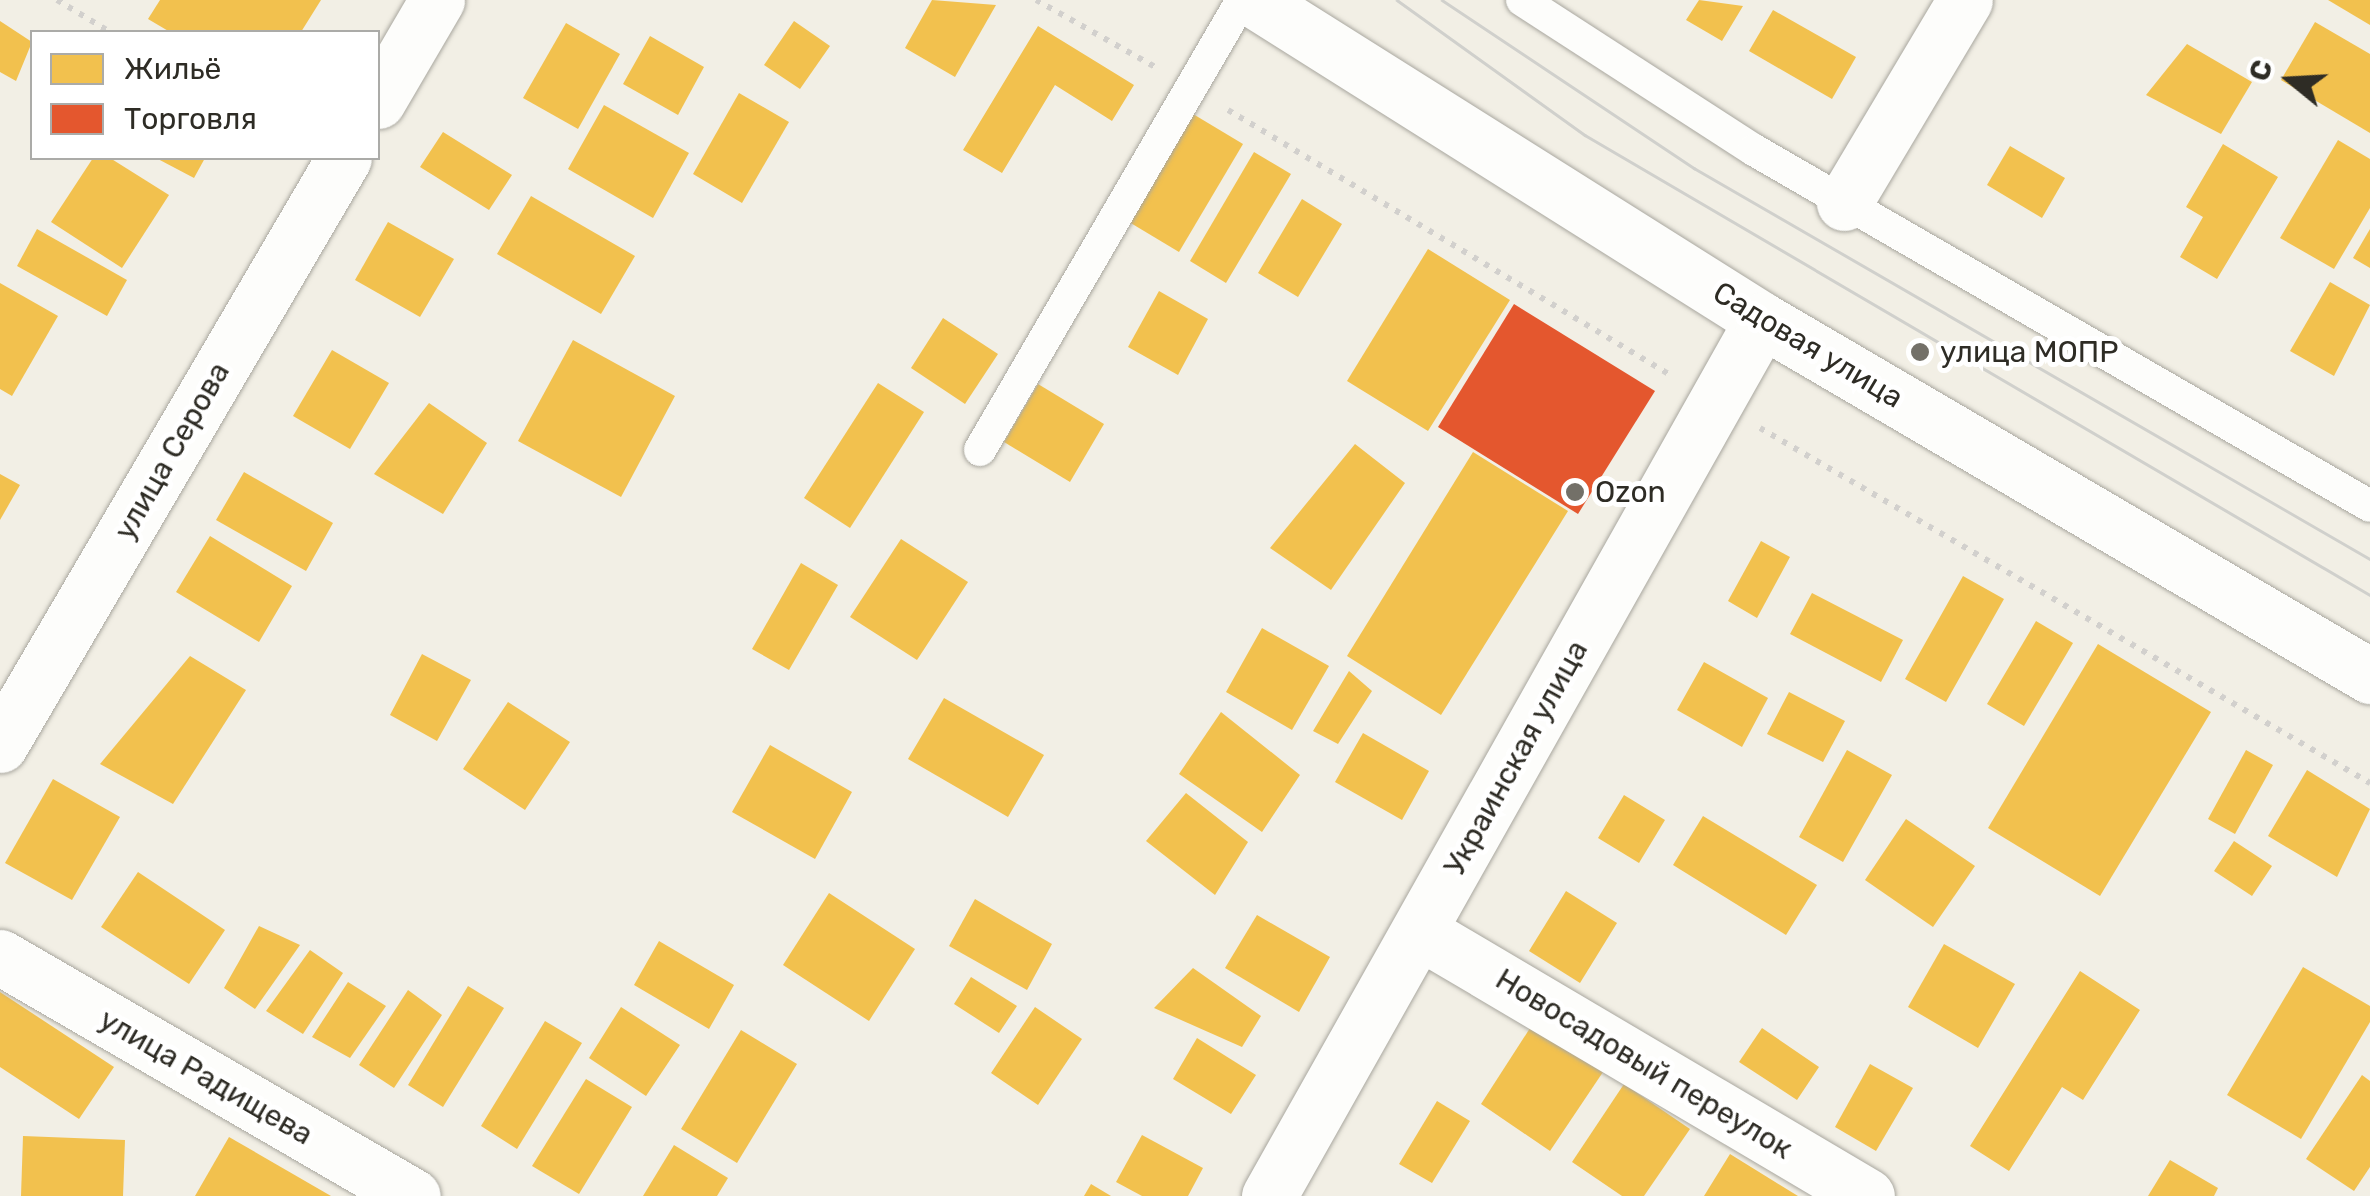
<!DOCTYPE html>
<html>
<head>
<meta charset="utf-8">
<style>
  body { margin:0 }
  #map { position:relative; width:2370px; height:1196px; overflow:hidden; background:#f2efe5; font-family:Rubik,sans-serif }
  div>[style] { position:absolute }
  .homes>* { inset:0; background:#f2c14e }
  .shops>* { inset:0; background:#e4572e }
  .path>* { height:6px; margin-top:-3px; transform-origin:0; background:repeating-linear-gradient(90deg,#d2d0cd 0 5px,transparent 0 13px) }
  .roads { filter:drop-shadow(0 0 2px #a9a79f) drop-shadow(0 0 2px #a9a79f) }
  .service>* { height:32px; margin:-16px; padding:0 16px; transform-origin:16px; border-radius:16px; background:#fdfdfb }
  .minor>* { height:55px; margin:-27.5px; padding:0 27.5px; transform-origin:27.5px; border-radius:27.5px; background:#fdfdfb }
  .tertiary>* { height:55px; margin:-27.5px; padding:0 27.5px; transform-origin:27.5px; border-radius:27.5px; background:#fdfdfb }
  .tram>* { height:2.5px; margin:-1.25px; padding:0 1.25px; transform-origin:1.25px; border-radius:1.25px; background:#d0d0cc }
  .dots>* { width:28px; height:28px; translate:-50% -50%; box-sizing:border-box; border:5px solid #fff; border-radius:50% }
  span { translate:-50% -50%; white-space:nowrap; text-align:center; line-height:1.15; -webkit-text-stroke:10px #fff; paint-order:stroke }
  .street-label { font-size:30px; color:#2e2c25 }
  .poi-label { font-size:30px; color:#2e2c25 }
  .left { translate:0 -50%; text-align:left }
  .legend { position:absolute; left:30px; top:30px; width:350px; height:130px; box-sizing:border-box; background:#fff; border:2px solid #ababa8; margin:0; padding:12px 18px; list-style:none; font-size:30px; color:#2e2c25 }
  .legend li { display:flex; align-items:center; gap:20px; height:50px }
  .legend b { width:50px; border:2px solid #ababa8 }
  .north { position:absolute; left:2240px; top:30px; width:100px; height:100px; -webkit-text-stroke:8px #fff; paint-order:stroke; rotate:288deg; font-size:28px; font-weight:700; line-height:40px; text-align:center; color:#2e2c25 }
  .north::after { content:''; display:block; margin:auto; width:35px; height:45px; background:#2e2c25; clip-path:polygon(50% 0,100% 100%,50% 72%,0 100%) }
</style>
</head>
<body>
<div id="map">
  <div class="homes">
    <i style="clip-path:polygon(160px 0,321px 0,301px 32px,170px 32px,148px 19px)"></i>
    <i style="clip-path:polygon(932px 0,996px 5px,955px 77px,905px 48px)"></i>
    <i style="clip-path:polygon(1699px 0,1743px 6px,1722px 41px,1686px 20px)"></i>
    <i style="clip-path:polygon(2328px 0,2370px 0,2370px 25px)"></i>
    <i style="clip-path:polygon(1773px 10px,1856px 57px,1832px 99px,1749px 51px)"></i>
    <i style="clip-path:polygon(0 21px,32px 42px,16px 81px,0 72px)"></i>
    <i style="clip-path:polygon(794px 21px,830px 46px,800px 89px,764px 65px)"></i>
    <i style="clip-path:polygon(2315px 22px,2370px 54px,2370px 133px,2281px 80px)"></i>
    <i style="clip-path:polygon(566px 23px,620px 54px,578px 129px,523px 98px)"></i>
    <i style="clip-path:polygon(1038px 26px,1134px 85px,1112px 121px,1055px 85px,1002px 173px,963px 150px)"></i>
    <i style="clip-path:polygon(650px 36px,704px 67px,678px 115px,623px 84px)"></i>
    <i style="clip-path:polygon(2187px 44px,2252px 82px,2221px 134px,2146px 95px)"></i>
    <i style="clip-path:polygon(739px 93px,789px 122px,742px 203px,693px 174px)"></i>
    <i style="clip-path:polygon(604px 105px,689px 153px,653px 218px,568px 169px)"></i>
    <i style="clip-path:polygon(1193px 114px,1243px 144px,1179px 252px,1129px 222px)"></i>
    <i style="clip-path:polygon(443px 132px,512px 175px,489px 210px,420px 167px)"></i>
    <i style="clip-path:polygon(2338px 140px,2370px 159px,2370px 208px,2334px 269px,2280px 238px)"></i>
    <i style="clip-path:polygon(2223px 144px,2278px 177px,2217px 279px,2180px 257px,2203px 217px,2186px 207px)"></i>
    <i style="clip-path:polygon(2010px 146px,2065px 178px,2042px 218px,1987px 185px)"></i>
    <i style="clip-path:polygon(1254px 152px,1291px 174px,1226px 283px,1190px 261px)"></i>
    <i style="clip-path:polygon(93px 158px,110px 158px,169px 195px,122px 268px,51px 222px)"></i>
    <i style="clip-path:polygon(156px 158px,205px 158px,194px 178px)"></i>
    <i style="clip-path:polygon(531px 196px,635px 256px,601px 314px,497px 254px)"></i>
    <i style="clip-path:polygon(1302px 199px,1342px 224px,1298px 297px,1258px 273px)"></i>
    <i style="clip-path:polygon(388px 222px,454px 259px,420px 317px,355px 280px)"></i>
    <i style="clip-path:polygon(37px 229px,127px 280px,107px 316px,17px 266px)"></i>
    <i style="clip-path:polygon(2370px 229px,2370px 268px,2353px 258px)"></i>
    <i style="clip-path:polygon(1428px 249px,1510px 300px,1428px 431px,1347px 381px)"></i>
    <i style="clip-path:polygon(2330px 282px,2370px 305px,2334px 376px,2290px 351px)"></i>
    <i style="clip-path:polygon(0 283px,58px 316px,12px 396px,0 389px)"></i>
    <i style="clip-path:polygon(1159px 291px,1208px 319px,1178px 375px,1128px 347px)"></i>
    <i style="clip-path:polygon(943px 318px,998px 354px,965px 404px,911px 368px)"></i>
    <i style="clip-path:polygon(573px 340px,675px 396px,621px 497px,518px 441px)"></i>
    <i style="clip-path:polygon(332px 350px,389px 383px,350px 449px,293px 416px)"></i>
    <i style="clip-path:polygon(878px 383px,924px 412px,850px 528px,804px 498px)"></i>
    <i style="clip-path:polygon(1038px 384px,1104px 424px,1070px 482px,1004px 442px)"></i>
    <i style="clip-path:polygon(429px 403px,487px 443px,443px 514px,374px 474px)"></i>
    <i style="clip-path:polygon(1355px 444px,1405px 483px,1331px 590px,1270px 548px)"></i>
    <i style="clip-path:polygon(1473px 452px,1568px 511px,1441px 715px,1347px 656px)"></i>
    <i style="clip-path:polygon(244px 472px,333px 523px,306px 571px,216px 520px)"></i>
    <i style="clip-path:polygon(0 474px,20px 485px,0 520px)"></i>
    <i style="clip-path:polygon(210px 536px,292px 586px,259px 642px,176px 592px)"></i>
    <i style="clip-path:polygon(901px 539px,968px 582px,917px 660px,850px 617px)"></i>
    <i style="clip-path:polygon(1761px 541px,1790px 557px,1757px 618px,1728px 601px)"></i>
    <i style="clip-path:polygon(801px 563px,838px 585px,789px 670px,752px 649px)"></i>
    <i style="clip-path:polygon(1963px 576px,2004px 599px,1946px 702px,1905px 679px)"></i>
    <i style="clip-path:polygon(1812px 593px,1903px 640px,1881px 682px,1790px 634px)"></i>
    <i style="clip-path:polygon(2036px 621px,2073px 643px,2024px 726px,1987px 704px)"></i>
    <i style="clip-path:polygon(1262px 628px,1329px 666px,1292px 730px,1226px 692px)"></i>
    <i style="clip-path:polygon(2098px 644px,2211px 712px,2100px 896px,1988px 828px)"></i>
    <i style="clip-path:polygon(422px 654px,471px 680px,437px 741px,390px 715px)"></i>
    <i style="clip-path:polygon(190px 656px,246px 690px,173px 804px,100px 764px)"></i>
    <i style="clip-path:polygon(1704px 662px,1768px 698px,1742px 747px,1677px 710px)"></i>
    <i style="clip-path:polygon(1349px 671px,1372px 691px,1338px 744px,1313px 731px)"></i>
    <i style="clip-path:polygon(1789px 692px,1845px 721px,1823px 762px,1767px 734px)"></i>
    <i style="clip-path:polygon(944px 698px,1044px 755px,1008px 817px,908px 759px)"></i>
    <i style="clip-path:polygon(508px 702px,570px 742px,525px 810px,463px 769px)"></i>
    <i style="clip-path:polygon(1221px 712px,1300px 775px,1262px 832px,1179px 774px)"></i>
    <i style="clip-path:polygon(1363px 733px,1429px 771px,1402px 820px,1335px 782px)"></i>
    <i style="clip-path:polygon(770px 745px,852px 792px,815px 859px,732px 812px)"></i>
    <i style="clip-path:polygon(1847px 750px,1892px 775px,1843px 862px,1799px 837px)"></i>
    <i style="clip-path:polygon(2246px 750px,2273px 765px,2235px 834px,2208px 819px)"></i>
    <i style="clip-path:polygon(2307px 770px,2370px 809px,2337px 877px,2268px 836px)"></i>
    <i style="clip-path:polygon(53px 779px,120px 817px,72px 900px,5px 863px)"></i>
    <i style="clip-path:polygon(1186px 793px,1248px 842px,1215px 895px,1146px 841px)"></i>
    <i style="clip-path:polygon(1624px 795px,1665px 820px,1639px 863px,1598px 838px)"></i>
    <i style="clip-path:polygon(1703px 816px,1817px 885px,1786px 935px,1673px 865px)"></i>
    <i style="clip-path:polygon(1906px 819px,1975px 866px,1933px 927px,1865px 880px)"></i>
    <i style="clip-path:polygon(2234px 841px,2272px 866px,2252px 896px,2214px 871px)"></i>
    <i style="clip-path:polygon(138px 872px,225px 930px,189px 984px,101px 927px)"></i>
    <i style="clip-path:polygon(1566px 891px,1617px 923px,1580px 983px,1529px 951px)"></i>
    <i style="clip-path:polygon(829px 893px,915px 949px,869px 1021px,783px 965px)"></i>
    <i style="clip-path:polygon(975px 899px,1052px 944px,1027px 990px,949px 946px)"></i>
    <i style="clip-path:polygon(1257px 915px,1330px 957px,1299px 1012px,1225px 968px)"></i>
    <i style="clip-path:polygon(259px 926px,300px 945px,255px 1009px,224px 988px)"></i>
    <i style="clip-path:polygon(659px 941px,734px 985px,709px 1029px,634px 985px)"></i>
    <i style="clip-path:polygon(1944px 944px,2015px 984px,1978px 1048px,1908px 1007px)"></i>
    <i style="clip-path:polygon(310px 950px,343px 973px,303px 1034px,266px 1011px)"></i>
    <i style="clip-path:polygon(2303px 967px,2370px 1006px,2370px 1022px,2301px 1139px,2227px 1095px)"></i>
    <i style="clip-path:polygon(1193px 968px,1261px 1016px,1242px 1047px,1154px 1008px)"></i>
    <i style="clip-path:polygon(2080px 971px,2140px 1010px,2083px 1100px,2062px 1087px,2009px 1171px,1970px 1146px)"></i>
    <i style="clip-path:polygon(971px 977px,1017px 1006px,999px 1033px,954px 1004px)"></i>
    <i style="clip-path:polygon(348px 982px,386px 1006px,350px 1058px,312px 1037px)"></i>
    <i style="clip-path:polygon(468px 986px,504px 1008px,443px 1107px,408px 1085px)"></i>
    <i style="clip-path:polygon(408px 990px,442px 1015px,394px 1088px,359px 1065px)"></i>
    <i style="clip-path:polygon(0 992px,114px 1067px,79px 1119px,0 1067px)"></i>
    <i style="clip-path:polygon(621px 1007px,680px 1045px,646px 1096px,589px 1058px)"></i>
    <i style="clip-path:polygon(1035px 1007px,1082px 1039px,1038px 1105px,991px 1073px)"></i>
    <i style="clip-path:polygon(545px 1021px,582px 1043px,517px 1149px,481px 1126px)"></i>
    <i style="clip-path:polygon(1532px 1025px,1603px 1072px,1550px 1151px,1481px 1104px)"></i>
    <i style="clip-path:polygon(1762px 1028px,1819px 1067px,1797px 1100px,1739px 1062px)"></i>
    <i style="clip-path:polygon(741px 1030px,797px 1064px,737px 1163px,681px 1129px)"></i>
    <i style="clip-path:polygon(1197px 1038px,1256px 1075px,1231px 1114px,1173px 1079px)"></i>
    <i style="clip-path:polygon(1870px 1064px,1913px 1088px,1876px 1151px,1835px 1127px)"></i>
    <i style="clip-path:polygon(2362px 1075px,2370px 1081px,2370px 1167px,2354px 1191px,2306px 1159px)"></i>
    <i style="clip-path:polygon(586px 1079px,632px 1107px,579px 1194px,532px 1166px)"></i>
    <i style="clip-path:polygon(1624px 1084px,1690px 1129px,1644px 1196px,1622px 1196px,1572px 1162px)"></i>
    <i style="clip-path:polygon(1437px 1101px,1470px 1121px,1432px 1183px,1399px 1164px)"></i>
    <i style="clip-path:polygon(1142px 1135px,1203px 1168px,1188px 1196px,1142px 1196px,1116px 1182px)"></i>
    <i style="clip-path:polygon(23px 1136px,125px 1140px,123px 1196px,21px 1196px)"></i>
    <i style="clip-path:polygon(229px 1137px,331px 1196px,195px 1196px)"></i>
    <i style="clip-path:polygon(674px 1145px,728px 1178px,717px 1196px,643px 1196px)"></i>
    <i style="clip-path:polygon(1730px 1154px,1798px 1196px,1704px 1196px)"></i>
    <i style="clip-path:polygon(2170px 1160px,2218px 1188px,2214px 1196px,2148px 1196px)"></i>
    <i style="clip-path:polygon(1091px 1184px,1111px 1196px,1084px 1196px)"></i>
  </div>
  <div class="shops">
    <i style="clip-path:polygon(1514px 304px,1655px 391px,1578px 514px,1438px 427px)"></i>
  </div>
  <div class="path">
    <i style="left:57px;top:0;width:62px;rotate:31.1deg"></i>
    <i style="left:1036px;top:0;width:139px;rotate:29.3deg"></i>
    <i style="left:1228px;top:110px;width:518px;rotate:30.93deg"></i>
    <i style="left:1760px;top:428px;width:706px;rotate:30.2deg"></i>
  </div>
  <div class="roads">
    <div class="service">
      <i style="left:1522px;top:0;width:276px;rotate:32.9deg"></i>
      <i style="left:1754px;top:150px;width:711px;rotate:30.02deg"></i>
      <i style="left:980px;top:450px;width:521px;rotate:-59.79deg"></i>
    </div>
    <div class="minor">
      <i style="left:378px;top:101px;width:117px;rotate:-59.7deg"></i>
      <i style="left:1844px;top:203px;width:236px;rotate:-59.2deg"></i>
      <i style="left:0;top:745px;width:680px;rotate:-59.63deg"></i>
      <i style="left:1420px;top:932px;width:519px;rotate:30.57deg"></i>
      <i style="left:0;top:957px;width:477px;rotate:30.1deg"></i>
      <i style="left:1269px;top:1196px;width:1005px;rotate:-60.63deg"></i>
    </div>
    <div class="tertiary">
      <i style="left:1254px;top:0;width:600px;rotate:32.21deg"></i>
      <i style="left:1762px;top:320px;width:705px;rotate:30.35deg"></i>
    </div>
  </div>
  <div class="tram">
    <i style="left:1397px;top:0;width:231px;rotate:35.7deg"></i>
    <i style="left:1585px;top:135px;width:910px;rotate:30.37deg"></i>
    <i style="left:1442px;top:0;width:303px;rotate:33.7deg"></i>
    <i style="left:1694px;top:168px;width:781px;rotate:30.05deg"></i>
  </div>
  <div class="dots">
    <i style="left:1920px;top:352px;background:#737068"></i>
    <i style="left:1575px;top:492px;background:#737068"></i>
  </div>
  <div class="street-label">
    <span style="left:1808px;top:345px;rotate:31deg">Садовая улица</span>
    <span style="left:172px;top:451px;rotate:-60deg">улица Серова</span>
    <span style="left:1516px;top:758px;rotate:-61deg">Украинская улица</span>
    <span style="left:1644px;top:1064px;rotate:31deg">Новосадовый переулок</span>
    <span style="left:206px;top:1077px;rotate:30deg">улица Радищева</span>
  </div>
  <div class="poi-label">
    <span class="left" style="left:1940px;top:352px">улица МОПР</span>
    <span class="left" style="left:1595px;top:492px">Ozon</span>
  </div>
  <ul class="legend">
  <li><b style="height:28px;background:#f2c14e"></b>Жильё</li>
  <li><b style="height:28px;background:#e4572e"></b>Торговля</li>
  </ul>
  <div class="north">С</div>
</div>
</body>
</html>
